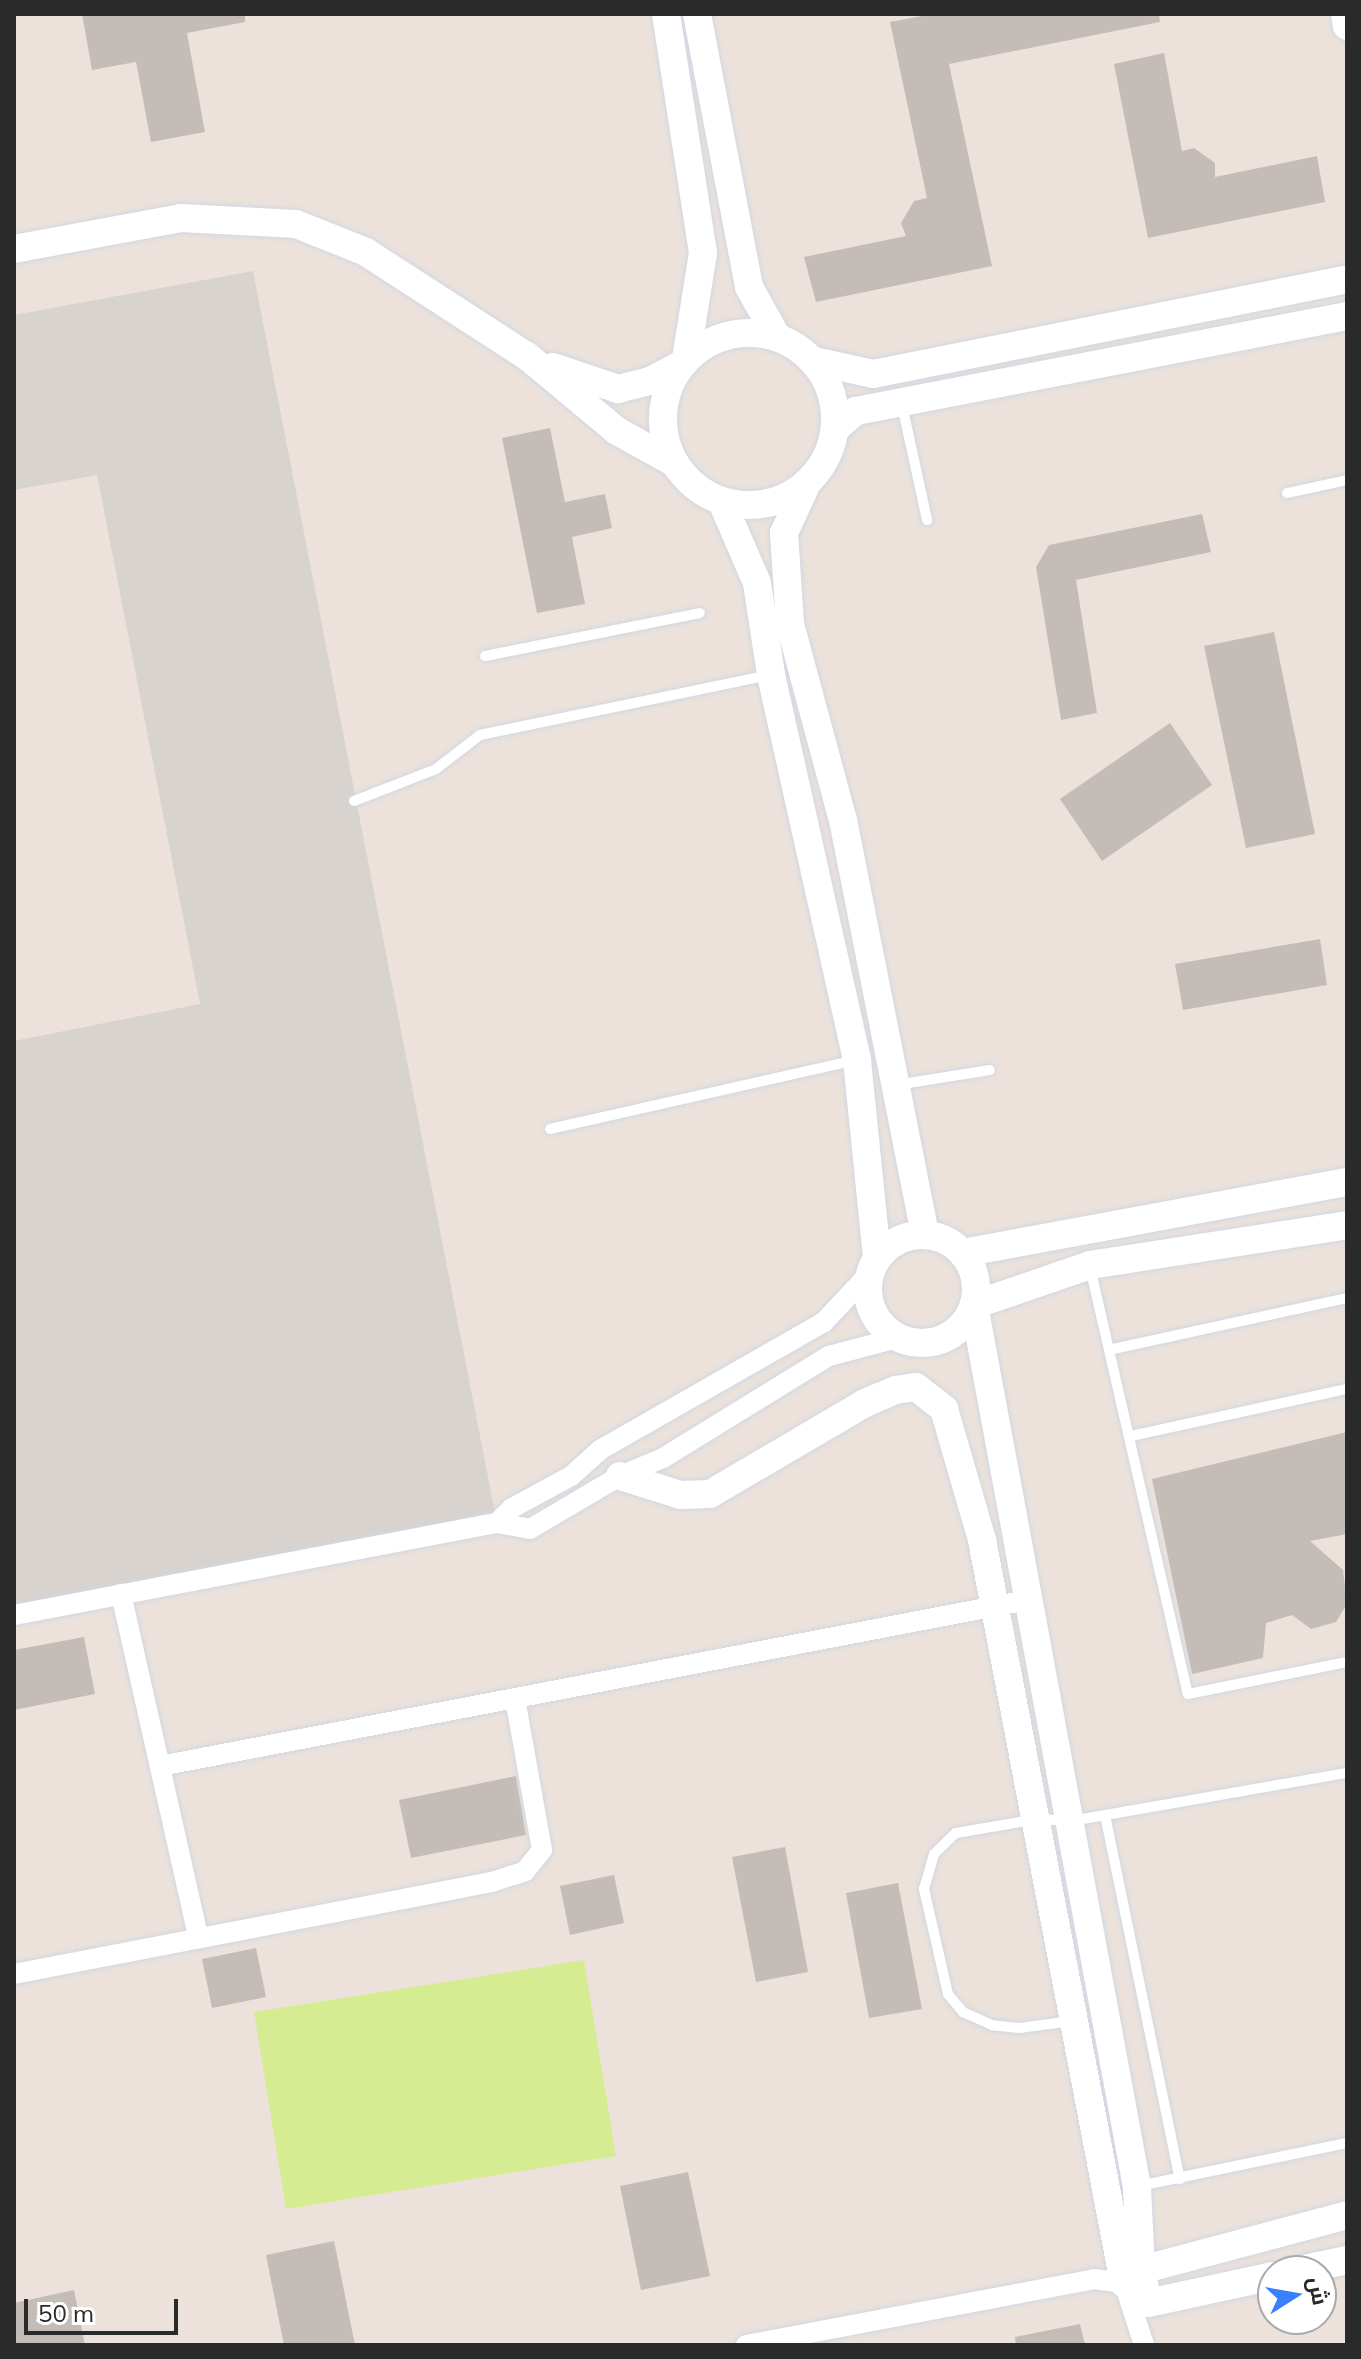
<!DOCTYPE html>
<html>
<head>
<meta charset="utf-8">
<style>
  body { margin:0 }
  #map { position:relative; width:1361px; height:2359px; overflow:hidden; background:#ece2db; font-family:Mulish,Cairo,sans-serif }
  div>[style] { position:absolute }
  .pitch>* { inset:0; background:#d6ec92 }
  .plaza>* { inset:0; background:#d8d3ce }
  .building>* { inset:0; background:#c4bdb7 }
  .roads { filter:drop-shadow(0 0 2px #d1d7e3) drop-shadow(0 0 2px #d1d7e3) }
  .lane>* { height:10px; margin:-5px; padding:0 5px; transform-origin:5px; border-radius:5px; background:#fff }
  .street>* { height:20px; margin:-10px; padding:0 10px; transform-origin:10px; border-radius:10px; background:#fff }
  .secondary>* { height:28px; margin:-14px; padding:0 14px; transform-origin:14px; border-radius:14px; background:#fff }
  .secondary>.ring { margin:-14px; padding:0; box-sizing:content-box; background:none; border:28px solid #fff; border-radius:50% }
  span { translate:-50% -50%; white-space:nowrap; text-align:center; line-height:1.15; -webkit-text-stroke:6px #fff; paint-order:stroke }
  .frame { position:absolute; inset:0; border:16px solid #2a2a2a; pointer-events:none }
  .north { position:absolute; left:1257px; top:2255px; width:80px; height:80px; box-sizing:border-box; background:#fff; border:2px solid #aaa; border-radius:50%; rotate:79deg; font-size:22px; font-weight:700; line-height:32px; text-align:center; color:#2a2a2a }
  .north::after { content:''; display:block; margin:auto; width:28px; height:36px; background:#3880fd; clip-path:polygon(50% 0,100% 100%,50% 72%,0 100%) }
  .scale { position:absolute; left:24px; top:2299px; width:154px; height:36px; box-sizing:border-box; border:4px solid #2a2a2a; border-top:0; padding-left:10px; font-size:24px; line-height:28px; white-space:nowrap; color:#2a2a2a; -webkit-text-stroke:6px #fff; paint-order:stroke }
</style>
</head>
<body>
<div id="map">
  <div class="pitch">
    <i style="clip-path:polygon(584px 1960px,616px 2156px,286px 2209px,254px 2012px)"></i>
  </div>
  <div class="plaza">
    <i style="clip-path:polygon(253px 271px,497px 1523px,14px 1615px,14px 1041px,200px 1004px,97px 475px,14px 490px,14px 315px)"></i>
  </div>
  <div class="building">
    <i style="clip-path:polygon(82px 14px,245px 14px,245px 22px,187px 33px,205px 132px,151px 142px,136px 62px,92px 70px)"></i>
    <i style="clip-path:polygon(933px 14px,1159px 14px,1160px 22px,949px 64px,992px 266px,816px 302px,804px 257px,906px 236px,901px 223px,914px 201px,927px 198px,890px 22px)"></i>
    <i style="clip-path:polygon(1164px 53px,1182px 151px,1194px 148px,1215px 163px,1215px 177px,1317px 156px,1325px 202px,1148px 238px,1114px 64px)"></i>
    <i style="clip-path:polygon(550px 428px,565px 502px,605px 494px,612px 528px,572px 537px,585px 604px,537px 613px,502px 438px)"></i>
    <i style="clip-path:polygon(1202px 514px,1211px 552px,1076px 580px,1097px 713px,1061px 720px,1036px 567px,1049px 545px)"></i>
    <i style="clip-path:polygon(1274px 632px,1315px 834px,1246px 848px,1204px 646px)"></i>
    <i style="clip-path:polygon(1170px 723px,1212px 785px,1102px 861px,1060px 799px)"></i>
    <i style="clip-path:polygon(1320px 939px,1327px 985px,1183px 1010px,1175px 964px)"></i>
    <i style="clip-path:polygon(1347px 1432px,1347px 1534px,1310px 1541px,1343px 1570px,1347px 1604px,1336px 1622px,1311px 1629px,1292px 1615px,1266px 1623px,1263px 1658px,1192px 1674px,1152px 1479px)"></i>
    <i style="clip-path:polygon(84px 1637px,95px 1694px,14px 1710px,14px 1650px)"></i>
    <i style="clip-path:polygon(516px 1776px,526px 1835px,411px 1858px,399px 1800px)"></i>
    <i style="clip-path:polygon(785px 1847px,808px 1972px,756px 1982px,732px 1857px)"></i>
    <i style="clip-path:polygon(614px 1875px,624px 1923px,570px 1935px,560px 1886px)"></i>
    <i style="clip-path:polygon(898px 1883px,922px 2009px,869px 2018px,846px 1893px)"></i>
    <i style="clip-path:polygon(256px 1948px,266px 1997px,212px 2008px,202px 1959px)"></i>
    <i style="clip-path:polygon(688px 2172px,710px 2276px,641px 2290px,620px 2186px)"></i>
    <i style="clip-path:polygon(334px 2241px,355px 2345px,284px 2345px,266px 2255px)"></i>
    <i style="clip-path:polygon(74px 2290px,85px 2345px,14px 2345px,14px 2303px)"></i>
    <i style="clip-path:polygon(1080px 2324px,1085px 2345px,1016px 2345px,1015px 2337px)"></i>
  </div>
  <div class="roads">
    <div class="lane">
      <i style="left:902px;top:405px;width:118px;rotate:77.7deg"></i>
      <i style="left:1287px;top:493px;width:61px;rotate:-12.2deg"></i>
      <i style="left:485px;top:656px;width:219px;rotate:-11.3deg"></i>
      <i style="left:354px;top:801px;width:88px;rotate:-21.3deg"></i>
      <i style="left:436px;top:769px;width:56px;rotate:-37.7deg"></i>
      <i style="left:480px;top:735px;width:295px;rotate:-11.7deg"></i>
      <i style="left:896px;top:1085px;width:95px;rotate:-9.1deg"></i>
      <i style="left:550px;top:1129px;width:313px;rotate:-12.7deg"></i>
      <i style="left:1090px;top:1267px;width:438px;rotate:77.1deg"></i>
      <i style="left:1188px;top:1694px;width:162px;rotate:-11.4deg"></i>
      <i style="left:1113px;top:1349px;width:239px;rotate:-12.3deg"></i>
      <i style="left:1131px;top:1436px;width:221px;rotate:-12.3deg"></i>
      <i style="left:1105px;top:1815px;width:372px;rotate:78.4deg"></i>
      <i style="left:1072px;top:2021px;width:53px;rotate:172.5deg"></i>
      <i style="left:1019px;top:2028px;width:27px;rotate:-174deg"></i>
      <i style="left:992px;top:2025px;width:32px;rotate:-156deg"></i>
      <i style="left:963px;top:2012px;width:23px;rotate:-130deg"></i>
      <i style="left:948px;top:1994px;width:108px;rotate:-102.9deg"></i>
      <i style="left:924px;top:1889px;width:36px;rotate:-74deg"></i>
      <i style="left:934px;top:1854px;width:30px;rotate:-44deg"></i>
      <i style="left:956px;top:1833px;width:83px;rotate:-9.7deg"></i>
      <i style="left:1038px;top:1819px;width:33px;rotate:3deg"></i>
      <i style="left:1071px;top:1821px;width:280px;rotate:-9.9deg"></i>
      <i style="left:1139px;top:2186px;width:212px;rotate:-11.7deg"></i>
    </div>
    <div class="street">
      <i style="left:869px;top:1274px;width:66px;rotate:133.2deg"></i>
      <i style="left:824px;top:1322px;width:258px;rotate:150.3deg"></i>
      <i style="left:600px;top:1450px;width:39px;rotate:138deg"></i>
      <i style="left:571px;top:1476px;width:67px;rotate:151.5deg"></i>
      <i style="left:512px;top:1508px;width:21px;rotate:135deg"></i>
      <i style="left:497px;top:1523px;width:34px;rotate:10deg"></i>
      <i style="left:530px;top:1529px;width:104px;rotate:-30.5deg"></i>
      <i style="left:620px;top:1476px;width:47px;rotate:-22.7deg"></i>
      <i style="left:663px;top:1458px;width:195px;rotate:-31.6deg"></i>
      <i style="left:829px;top:1356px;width:70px;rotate:-14.8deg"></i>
      <i style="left:121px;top:1594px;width:352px;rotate:77.3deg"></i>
      <i style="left:14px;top:1615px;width:492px;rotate:-10.8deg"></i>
      <i style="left:160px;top:1766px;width:884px;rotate:-10.83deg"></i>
      <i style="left:14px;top:1974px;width:487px;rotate:-10.9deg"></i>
      <i style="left:492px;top:1882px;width:35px;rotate:-18deg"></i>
      <i style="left:525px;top:1871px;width:27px;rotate:-51deg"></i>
      <i style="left:542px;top:1850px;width:153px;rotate:-100.1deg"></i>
      <i style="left:746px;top:2345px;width:354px;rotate:-10.7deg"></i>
      <i style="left:1094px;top:2279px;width:30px;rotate:8deg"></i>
      <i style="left:1124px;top:2283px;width:65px;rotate:72.1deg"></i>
    </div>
    <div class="secondary">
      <i style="left:666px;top:14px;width:242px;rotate:81.2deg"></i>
      <i style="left:703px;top:253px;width:107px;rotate:99.1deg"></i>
      <i style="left:697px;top:14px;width:278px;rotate:79.2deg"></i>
      <i style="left:749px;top:287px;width:57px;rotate:60.8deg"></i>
      <i style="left:1345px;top:14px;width:12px;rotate:81deg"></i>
      <i style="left:14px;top:249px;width:170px;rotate:-10.5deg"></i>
      <i style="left:181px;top:218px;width:115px;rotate:3deg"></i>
      <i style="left:296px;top:224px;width:75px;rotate:21.8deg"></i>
      <i style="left:366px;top:252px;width:192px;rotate:32.9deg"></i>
      <i style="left:527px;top:356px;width:117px;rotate:39.8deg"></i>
      <i style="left:617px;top:431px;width:66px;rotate:28.9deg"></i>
      <i class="ring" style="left:663px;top:333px;width:144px;height:144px"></i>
      <i style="left:814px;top:361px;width:60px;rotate:12.4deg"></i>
      <i style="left:873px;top:374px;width:483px;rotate:-11.3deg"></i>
      <i style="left:553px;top:367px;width:69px;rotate:18.7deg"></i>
      <i style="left:618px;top:389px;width:33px;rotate:-14deg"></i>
      <i style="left:650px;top:381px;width:36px;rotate:-28deg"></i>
      <i style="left:835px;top:429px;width:28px;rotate:-41deg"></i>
      <i style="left:856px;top:411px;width:500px;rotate:-10.95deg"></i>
      <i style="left:807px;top:483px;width:55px;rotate:114.7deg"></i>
      <i style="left:784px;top:533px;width:91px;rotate:86.2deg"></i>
      <i style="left:790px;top:624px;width:203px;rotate:74.9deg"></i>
      <i style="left:843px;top:820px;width:422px;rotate:78.8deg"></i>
      <i style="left:722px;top:502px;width:88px;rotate:66.6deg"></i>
      <i style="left:757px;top:583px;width:93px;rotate:81.3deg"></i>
      <i style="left:771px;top:675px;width:394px;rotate:77.4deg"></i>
      <i style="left:857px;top:1060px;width:198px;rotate:84.2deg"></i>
      <i class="ring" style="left:868px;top:1235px;width:80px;height:80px"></i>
      <i style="left:963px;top:1253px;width:391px;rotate:-10.5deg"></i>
      <i style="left:620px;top:1476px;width:64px;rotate:17.3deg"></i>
      <i style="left:681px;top:1495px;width:29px;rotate:-2deg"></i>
      <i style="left:710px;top:1494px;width:180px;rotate:-30.4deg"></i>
      <i style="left:865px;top:1403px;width:34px;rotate:-23deg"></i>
      <i style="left:896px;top:1390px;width:20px;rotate:-9deg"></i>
      <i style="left:916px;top:1387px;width:36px;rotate:38deg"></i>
      <i style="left:944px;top:1409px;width:136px;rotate:73.8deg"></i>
      <i style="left:982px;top:1540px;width:756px;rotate:79.18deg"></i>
      <i style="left:1124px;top:2283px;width:31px;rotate:40deg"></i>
      <i style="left:1148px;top:2303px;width:128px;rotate:-12.2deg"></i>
      <i style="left:1295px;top:2271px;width:53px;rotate:-11.9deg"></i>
      <i style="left:1127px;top:2281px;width:18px;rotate:-38deg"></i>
      <i style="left:1141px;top:2270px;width:213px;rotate:-14.9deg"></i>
      <i style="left:1148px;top:2303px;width:34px;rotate:-102deg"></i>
      <i style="left:1141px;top:2270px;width:83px;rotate:-92.8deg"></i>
      <i style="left:1137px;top:2187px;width:897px;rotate:-100.47deg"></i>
      <i style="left:974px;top:1305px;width:123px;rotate:-19deg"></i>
      <i style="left:1090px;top:1265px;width:260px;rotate:-8.8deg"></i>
    </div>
  </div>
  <div class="frame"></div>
  <div class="north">ش</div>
  <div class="scale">50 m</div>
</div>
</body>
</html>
